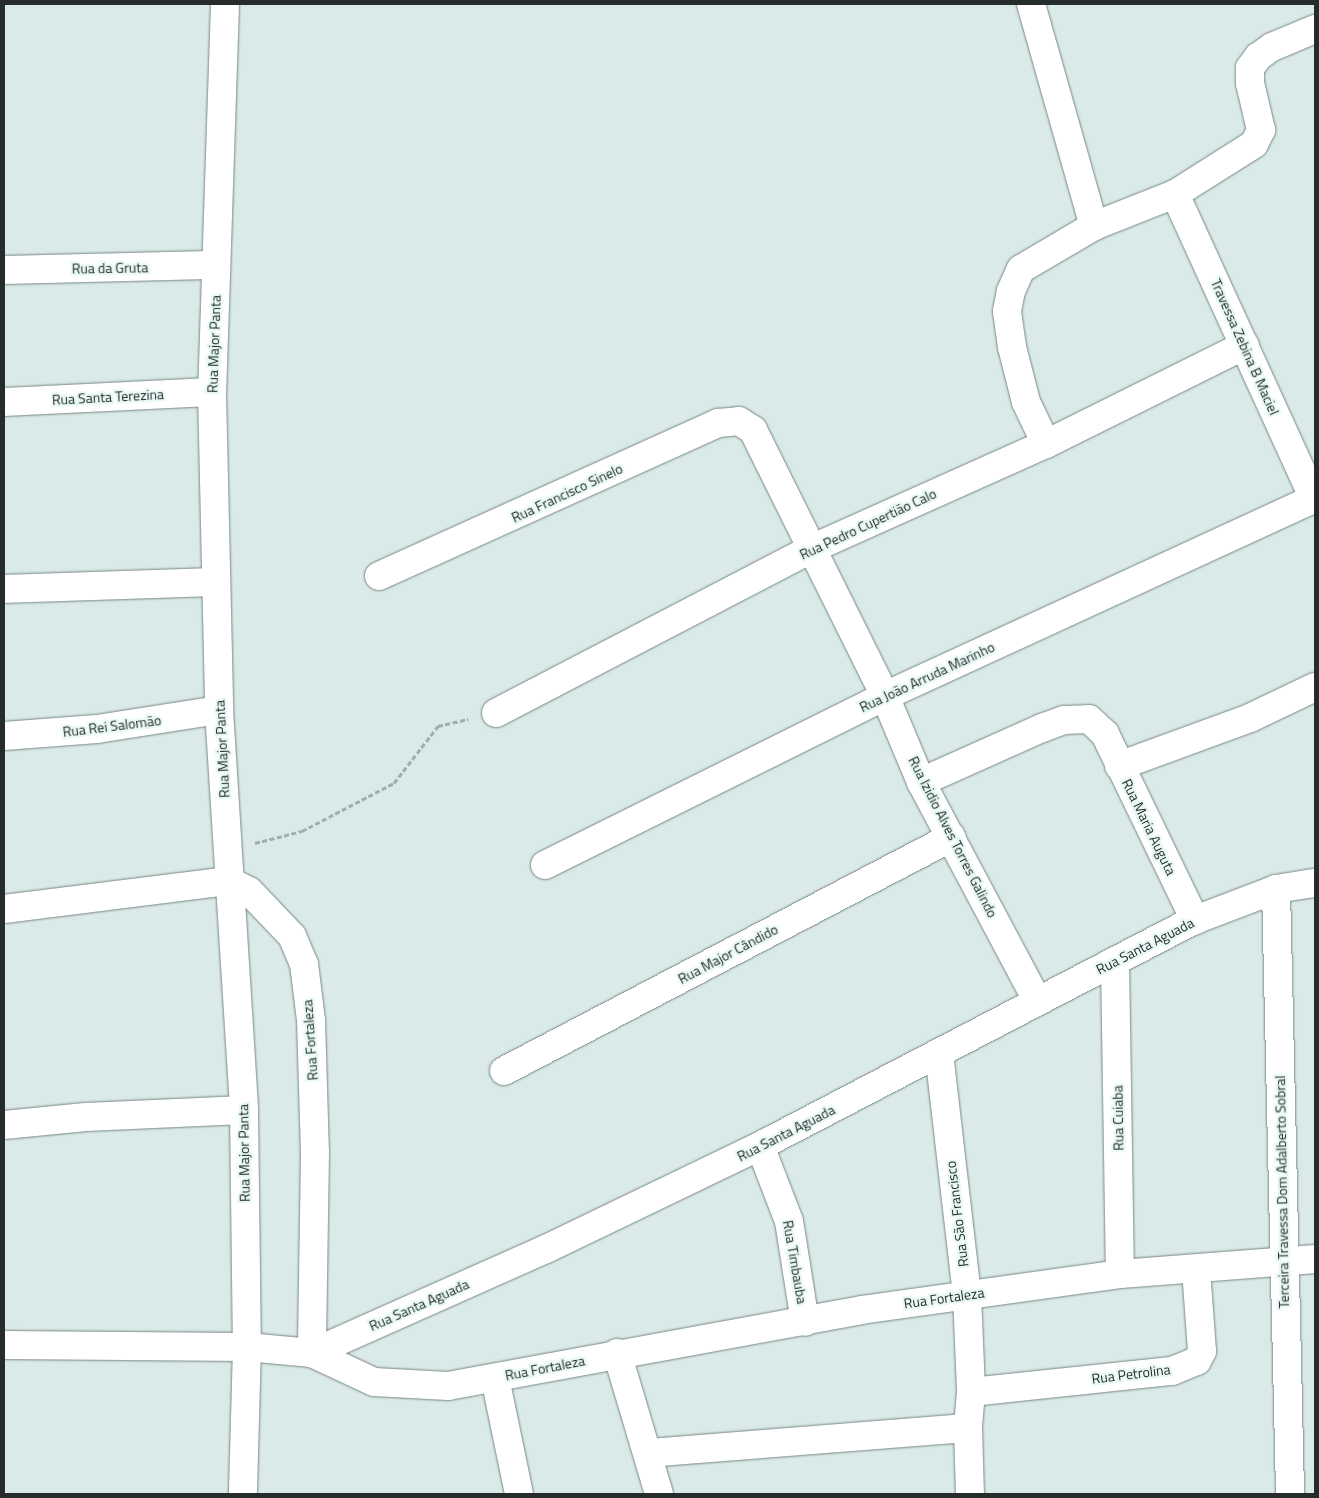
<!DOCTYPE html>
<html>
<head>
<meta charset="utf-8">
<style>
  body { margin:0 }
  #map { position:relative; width:1319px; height:1498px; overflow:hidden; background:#daeae8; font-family:"Titillium Web",sans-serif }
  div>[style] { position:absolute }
  .path>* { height:3px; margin-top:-1.5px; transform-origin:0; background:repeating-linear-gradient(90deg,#a1aeac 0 5px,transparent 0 7.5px) }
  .roads { filter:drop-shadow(0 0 1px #788785) drop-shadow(0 0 1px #788785) }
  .minor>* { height:28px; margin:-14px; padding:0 14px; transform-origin:14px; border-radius:14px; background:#fff }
  .tertiary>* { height:28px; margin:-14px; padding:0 14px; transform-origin:14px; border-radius:14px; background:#fff }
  span { translate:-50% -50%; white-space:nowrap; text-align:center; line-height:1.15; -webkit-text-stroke:4.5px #e7f8f5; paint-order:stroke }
  .street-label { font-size:14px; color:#262c2b }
  .frame { position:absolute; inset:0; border:5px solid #262c2b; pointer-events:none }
</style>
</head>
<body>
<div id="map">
  <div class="path">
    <i style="left:255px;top:843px;width:49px;rotate:-14.3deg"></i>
    <i style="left:302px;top:831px;width:104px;rotate:-27.6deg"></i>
    <i style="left:394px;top:783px;width:72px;rotate:-52.3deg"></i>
    <i style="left:438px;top:726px;width:31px;rotate:-13deg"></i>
  </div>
  <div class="roads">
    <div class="minor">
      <i style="left:1031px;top:4px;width:231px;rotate:74.2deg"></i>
      <i style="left:1175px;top:194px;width:337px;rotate:65.5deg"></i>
      <i style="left:4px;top:270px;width:212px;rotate:-1.4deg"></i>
      <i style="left:4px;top:402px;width:208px;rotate:-2.8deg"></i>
      <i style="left:1046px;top:444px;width:47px;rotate:-115.5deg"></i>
      <i style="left:1026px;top:402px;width:57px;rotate:-104.3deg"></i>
      <i style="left:1012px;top:347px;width:36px;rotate:-98deg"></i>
      <i style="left:1007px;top:311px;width:20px;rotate:-79deg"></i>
      <i style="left:1011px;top:291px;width:24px;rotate:-66deg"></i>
      <i style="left:1021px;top:269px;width:85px;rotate:-30.5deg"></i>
      <i style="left:1094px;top:226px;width:87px;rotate:-21.6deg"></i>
      <i style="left:1175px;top:194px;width:93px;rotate:-32.3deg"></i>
      <i style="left:1254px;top:144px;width:16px;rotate:-63deg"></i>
      <i style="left:1261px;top:130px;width:48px;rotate:-103.2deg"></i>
      <i style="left:1250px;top:83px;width:15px;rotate:-90deg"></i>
      <i style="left:1250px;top:68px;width:14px;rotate:-54deg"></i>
      <i style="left:1258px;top:57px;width:17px;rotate:-36deg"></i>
      <i style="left:1272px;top:47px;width:47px;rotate:-22.7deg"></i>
      <i style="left:379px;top:576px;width:372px;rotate:-24.3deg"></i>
      <i style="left:718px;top:423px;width:21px;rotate:-5deg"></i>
      <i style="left:739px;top:421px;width:17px;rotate:33deg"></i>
      <i style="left:753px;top:430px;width:297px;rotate:63.6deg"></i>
      <i style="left:885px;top:696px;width:93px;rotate:67.3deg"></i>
      <i style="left:921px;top:782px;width:247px;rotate:62deg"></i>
      <i style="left:4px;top:589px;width:212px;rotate:-1.9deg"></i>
      <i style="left:496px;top:713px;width:355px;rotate:-27.5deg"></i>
      <i style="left:811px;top:549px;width:257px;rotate:-24.1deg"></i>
      <i style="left:1046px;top:444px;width:222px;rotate:-26.4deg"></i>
      <i style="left:4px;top:736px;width:93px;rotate:-4.3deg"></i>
      <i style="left:97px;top:729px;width:123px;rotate:-8.9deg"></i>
      <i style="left:1119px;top:766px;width:140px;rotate:-20.1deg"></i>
      <i style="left:1250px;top:718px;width:72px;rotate:-25.5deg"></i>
      <i style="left:921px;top:782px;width:133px;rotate:-24.1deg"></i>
      <i style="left:1042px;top:728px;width:23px;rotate:-20deg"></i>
      <i style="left:1064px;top:720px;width:25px;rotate:-2deg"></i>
      <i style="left:1089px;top:719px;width:22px;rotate:43deg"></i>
      <i style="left:1105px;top:734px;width:207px;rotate:64.2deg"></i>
      <i style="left:545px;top:865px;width:380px;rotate:-26.4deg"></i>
      <i style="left:885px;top:696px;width:472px;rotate:-24.7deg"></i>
      <i style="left:1276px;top:889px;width:605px;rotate:88.67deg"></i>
      <i style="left:4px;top:909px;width:227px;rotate:-7.1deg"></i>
      <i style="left:229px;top:881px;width:22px;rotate:27deg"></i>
      <i style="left:249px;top:891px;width:62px;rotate:46.3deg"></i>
      <i style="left:292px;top:936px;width:30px;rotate:67deg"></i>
      <i style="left:304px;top:964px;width:56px;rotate:82.9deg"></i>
      <i style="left:311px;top:1020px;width:132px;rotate:88.3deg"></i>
      <i style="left:315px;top:1152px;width:201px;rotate:90.9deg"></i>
      <i style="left:312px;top:1353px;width:68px;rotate:25.1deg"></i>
      <i style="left:374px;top:1382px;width:74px;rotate:3.1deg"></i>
      <i style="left:448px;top:1386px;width:420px;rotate:-10.4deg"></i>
      <i style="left:861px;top:1310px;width:261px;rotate:-7.9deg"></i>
      <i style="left:1120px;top:1274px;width:196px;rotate:-4.4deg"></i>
      <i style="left:1115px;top:961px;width:313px;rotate:89.1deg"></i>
      <i style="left:939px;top:1053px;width:244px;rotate:83.4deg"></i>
      <i style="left:967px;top:1295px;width:97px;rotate:87.6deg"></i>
      <i style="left:971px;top:1392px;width:36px;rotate:95deg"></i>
      <i style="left:968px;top:1428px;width:66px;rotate:88.3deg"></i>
      <i style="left:504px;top:1071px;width:505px;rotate:-27.58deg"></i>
      <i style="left:4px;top:1125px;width:82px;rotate:-5.6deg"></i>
      <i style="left:86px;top:1117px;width:158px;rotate:-2.5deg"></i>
      <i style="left:760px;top:1146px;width:80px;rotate:68.9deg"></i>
      <i style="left:789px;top:1221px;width:102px;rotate:81deg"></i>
      <i style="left:4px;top:1345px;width:243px;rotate:0.5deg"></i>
      <i style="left:247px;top:1347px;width:65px;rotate:5.3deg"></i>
      <i style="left:312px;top:1353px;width:256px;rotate:-24deg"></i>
      <i style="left:546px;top:1249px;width:237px;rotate:-25.7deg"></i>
      <i style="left:760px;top:1146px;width:490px;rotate:-27.5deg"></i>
      <i style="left:1195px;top:920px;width:87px;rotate:-20.9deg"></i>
      <i style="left:1276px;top:889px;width:39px;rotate:-9deg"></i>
      <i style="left:617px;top:1353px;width:147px;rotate:73.4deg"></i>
      <i style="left:495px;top:1378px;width:118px;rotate:78.3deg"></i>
      <i style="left:971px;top:1392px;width:202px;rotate:-6deg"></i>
      <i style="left:1172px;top:1371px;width:27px;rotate:-22deg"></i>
      <i style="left:1197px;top:1361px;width:11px;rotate:-63deg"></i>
      <i style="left:1202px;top:1351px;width:82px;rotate:-94.2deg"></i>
      <i style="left:648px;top:1453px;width:321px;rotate:-4.5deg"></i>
    </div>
    <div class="tertiary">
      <i style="left:225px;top:4px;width:388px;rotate:91.9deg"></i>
      <i style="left:212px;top:392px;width:318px;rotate:88.7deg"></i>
      <i style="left:219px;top:710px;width:401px;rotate:86.4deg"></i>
      <i style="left:244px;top:1110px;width:237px;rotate:89.3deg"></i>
      <i style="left:247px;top:1347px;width:147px;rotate:91.6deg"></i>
    </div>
  </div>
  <div class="street-label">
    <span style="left:110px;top:268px;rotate:-1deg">Rua da Gruta</span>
    <span style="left:214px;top:344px;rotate:-88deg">Rua Major Panta</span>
    <span style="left:1245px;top:347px;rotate:66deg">Travessa Zebina B Maciel</span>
    <span style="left:108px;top:397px;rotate:-3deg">Rua Santa Terezina</span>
    <span style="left:567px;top:493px;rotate:-25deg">Rua Francisco Sinelo</span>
    <span style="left:868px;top:524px;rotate:-25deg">Rua Pedro Cupertião Calo</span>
    <span style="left:927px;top:677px;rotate:-25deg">Rua João Arruda Marinho</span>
    <span style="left:112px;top:726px;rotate:-7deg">Rua Rei Salomão</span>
    <span style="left:222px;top:749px;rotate:-93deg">Rua Major Panta</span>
    <span style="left:1149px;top:827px;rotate:64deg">Rua Maria Auguta</span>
    <span style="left:953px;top:837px;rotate:63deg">Rua Izidio Alves Torres Galindo</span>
    <span style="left:1145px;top:946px;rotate:-27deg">Rua Santa Aguada</span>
    <span style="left:728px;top:954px;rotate:-28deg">Rua Major Cândido</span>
    <span style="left:310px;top:1040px;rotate:-94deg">Rua Fortaleza</span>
    <span style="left:1118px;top:1118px;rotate:-91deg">Rua Cuiaba</span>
    <span style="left:786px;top:1133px;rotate:-27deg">Rua Santa Aguada</span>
    <span style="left:244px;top:1153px;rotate:-91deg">Rua Major Panta</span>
    <span style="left:1282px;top:1192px;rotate:-91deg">Terceira Travessa Dom Adalberto Sobral</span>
    <span style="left:957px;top:1214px;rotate:-97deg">Rua São Francisco</span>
    <span style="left:795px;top:1262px;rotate:80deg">Rua Timbauba</span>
    <span style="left:944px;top:1298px;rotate:-8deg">Rua Fortaleza</span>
    <span style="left:419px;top:1305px;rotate:-24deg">Rua Santa Aguada</span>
    <span style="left:545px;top:1368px;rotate:-11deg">Rua Fortaleza</span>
    <span style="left:1131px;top:1374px;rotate:-7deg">Rua Petrolina</span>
  </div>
  <div class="frame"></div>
</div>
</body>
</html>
